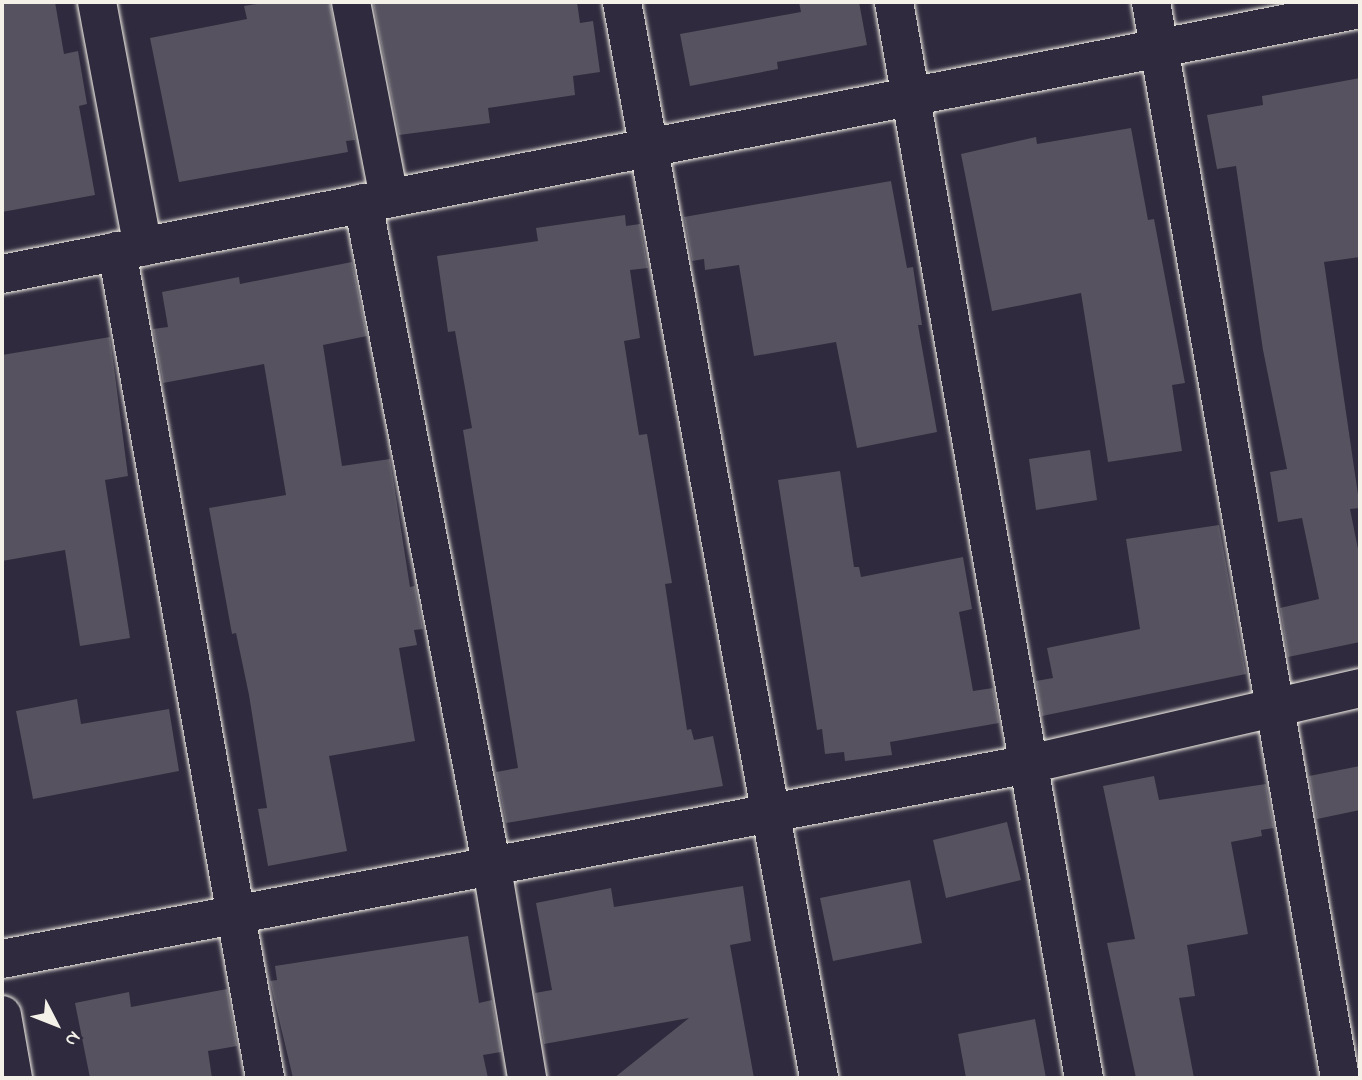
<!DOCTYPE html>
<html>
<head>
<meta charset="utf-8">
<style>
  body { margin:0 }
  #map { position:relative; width:1362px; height:1080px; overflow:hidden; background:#2f2a3d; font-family:"Indie Flower",sans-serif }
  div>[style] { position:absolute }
  .building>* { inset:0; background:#56525f }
  .roads { filter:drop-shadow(0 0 2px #f4f1e8) drop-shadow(0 0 2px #f4f1e8) }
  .street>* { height:38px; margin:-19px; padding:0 19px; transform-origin:19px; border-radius:19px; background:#2f2a3d }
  span { translate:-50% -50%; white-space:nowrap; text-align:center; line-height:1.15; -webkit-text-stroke:5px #2f2a3d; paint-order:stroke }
  .frame { position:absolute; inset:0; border:4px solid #f4f1e8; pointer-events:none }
  .north { position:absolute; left:21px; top:989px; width:70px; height:70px; -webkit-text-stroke:5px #2f2a3d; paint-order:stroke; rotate:132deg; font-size:19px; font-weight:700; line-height:28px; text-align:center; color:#f4f1e8 }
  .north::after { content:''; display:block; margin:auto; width:24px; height:32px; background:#f4f1e8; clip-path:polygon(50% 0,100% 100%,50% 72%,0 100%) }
</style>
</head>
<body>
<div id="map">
  <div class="building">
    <i style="clip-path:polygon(2px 2px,55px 2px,64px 54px,78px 51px,87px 104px,79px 106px,95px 195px,2px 212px)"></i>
    <i style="clip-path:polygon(269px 2px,330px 2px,355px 140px,346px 141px,348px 152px,179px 182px,150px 38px,247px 19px,244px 6px)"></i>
    <i style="clip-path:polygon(373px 2px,577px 2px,580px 23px,593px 21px,600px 72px,573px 76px,575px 95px,488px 108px,490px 123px,399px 135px)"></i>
    <i style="clip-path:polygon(799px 2px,859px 2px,867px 45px,777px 62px,778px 69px,690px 86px,680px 34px,801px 12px)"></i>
    <i style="clip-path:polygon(1360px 78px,1360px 257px,1324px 262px,1360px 508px,1350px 509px,1360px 559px,1360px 642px,1288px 657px,1280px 608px,1319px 599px,1302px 518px,1278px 522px,1270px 472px,1287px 469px,1263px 350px,1236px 166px,1217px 169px,1207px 115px,1263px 105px,1262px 96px)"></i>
    <i style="clip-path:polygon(1131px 128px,1148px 220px,1154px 219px,1185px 383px,1172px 385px,1182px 451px,1108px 462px,1081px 293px,992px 311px,961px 154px,1036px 137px,1037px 144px)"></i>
    <i style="clip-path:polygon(891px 181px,907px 268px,913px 267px,922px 325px,918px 325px,937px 432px,857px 448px,836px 342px,754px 356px,739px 265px,705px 270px,704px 259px,692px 261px,684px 217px)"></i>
    <i style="clip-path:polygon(625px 215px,626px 226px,640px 224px,648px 268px,630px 270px,640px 338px,624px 341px,639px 435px,647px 434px,672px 583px,665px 584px,687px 730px,691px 729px,694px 740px,713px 736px,723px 786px,506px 823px,496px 772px,518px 768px,463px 430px,472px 428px,455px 331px,448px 332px,437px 256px,538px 241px,536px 228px)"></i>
    <i style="clip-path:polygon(352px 262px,367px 336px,323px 345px,342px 466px,390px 459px,410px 587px,415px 586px,423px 629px,414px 630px,417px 645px,399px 648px,415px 741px,329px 756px,347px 851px,268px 866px,258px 809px,267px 808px,249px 695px,236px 633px,232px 634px,209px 508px,286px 495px,264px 364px,163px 383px,153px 329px,168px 327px,162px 292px,239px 277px,240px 284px)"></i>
    <i style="clip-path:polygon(110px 337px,128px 476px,105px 480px,130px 638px,80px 646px,65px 550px,2px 561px,2px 355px)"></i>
    <i style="clip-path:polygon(1090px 450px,1097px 500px,1036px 510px,1029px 459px)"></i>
    <i style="clip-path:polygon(840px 471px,854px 567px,859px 567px,861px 577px,963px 557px,972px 609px,959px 612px,973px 691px,993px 688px,999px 723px,890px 742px,892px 755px,845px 761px,844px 752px,825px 754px,822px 729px,817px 730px,778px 480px)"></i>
    <i style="clip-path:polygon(1219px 525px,1246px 674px,1042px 716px,1036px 681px,1053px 678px,1047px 648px,1140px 629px,1126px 539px)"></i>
    <i style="clip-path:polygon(77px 699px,81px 724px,169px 709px,179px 771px,33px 799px,16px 711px)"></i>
    <i style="clip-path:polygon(1360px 766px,1360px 810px,1317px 819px,1309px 776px)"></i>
    <i style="clip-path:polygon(1154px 776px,1159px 800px,1266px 784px,1274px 828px,1261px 830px,1262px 836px,1231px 842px,1248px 934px,1187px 945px,1195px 996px,1179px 998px,1194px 1078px,1136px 1078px,1107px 943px,1135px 939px,1103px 786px)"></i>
    <i style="clip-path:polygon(1007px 822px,1021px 880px,946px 898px,933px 840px)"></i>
    <i style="clip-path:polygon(910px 880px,922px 943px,833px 961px,820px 898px)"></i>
    <i style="clip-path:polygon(743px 886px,751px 941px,730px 945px,754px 1078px,614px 1078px,689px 1018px,544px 1044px,535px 993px,552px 990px,536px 903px,611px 888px,614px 907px)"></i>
    <i style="clip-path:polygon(468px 936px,479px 1003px,492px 1000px,501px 1052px,483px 1055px,488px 1078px,293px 1078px,270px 981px,277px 980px,275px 966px)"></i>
    <i style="clip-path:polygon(227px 989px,237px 1046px,208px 1051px,212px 1078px,90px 1078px,75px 1003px,129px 992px,131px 1007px)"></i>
    <i style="clip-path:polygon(1035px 1019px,1046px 1078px,966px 1078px,958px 1034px)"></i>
  </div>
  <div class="roads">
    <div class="street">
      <i style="left:97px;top:2px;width:249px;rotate:79.4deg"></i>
      <i style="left:351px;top:2px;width:200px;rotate:79deg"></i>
      <i style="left:622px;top:2px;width:1094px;rotate:79.62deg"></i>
      <i style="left:894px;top:2px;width:1093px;rotate:79.99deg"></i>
      <i style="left:1151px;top:2px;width:1092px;rotate:80.04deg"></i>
      <i style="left:363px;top:203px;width:677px;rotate:79.02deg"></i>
      <i style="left:492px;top:868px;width:213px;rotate:80.5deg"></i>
      <i style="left:117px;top:251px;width:840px;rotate:79.85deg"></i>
      <i style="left:2px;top:274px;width:1384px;rotate:-11.04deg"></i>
      <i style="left:2px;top:959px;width:1045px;rotate:-10.75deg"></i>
      <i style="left:1029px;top:764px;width:340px;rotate:-12.9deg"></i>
      <i style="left:2px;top:1015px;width:64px;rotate:80.1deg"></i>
    </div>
  </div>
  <div class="frame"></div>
  <div class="north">N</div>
</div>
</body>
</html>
